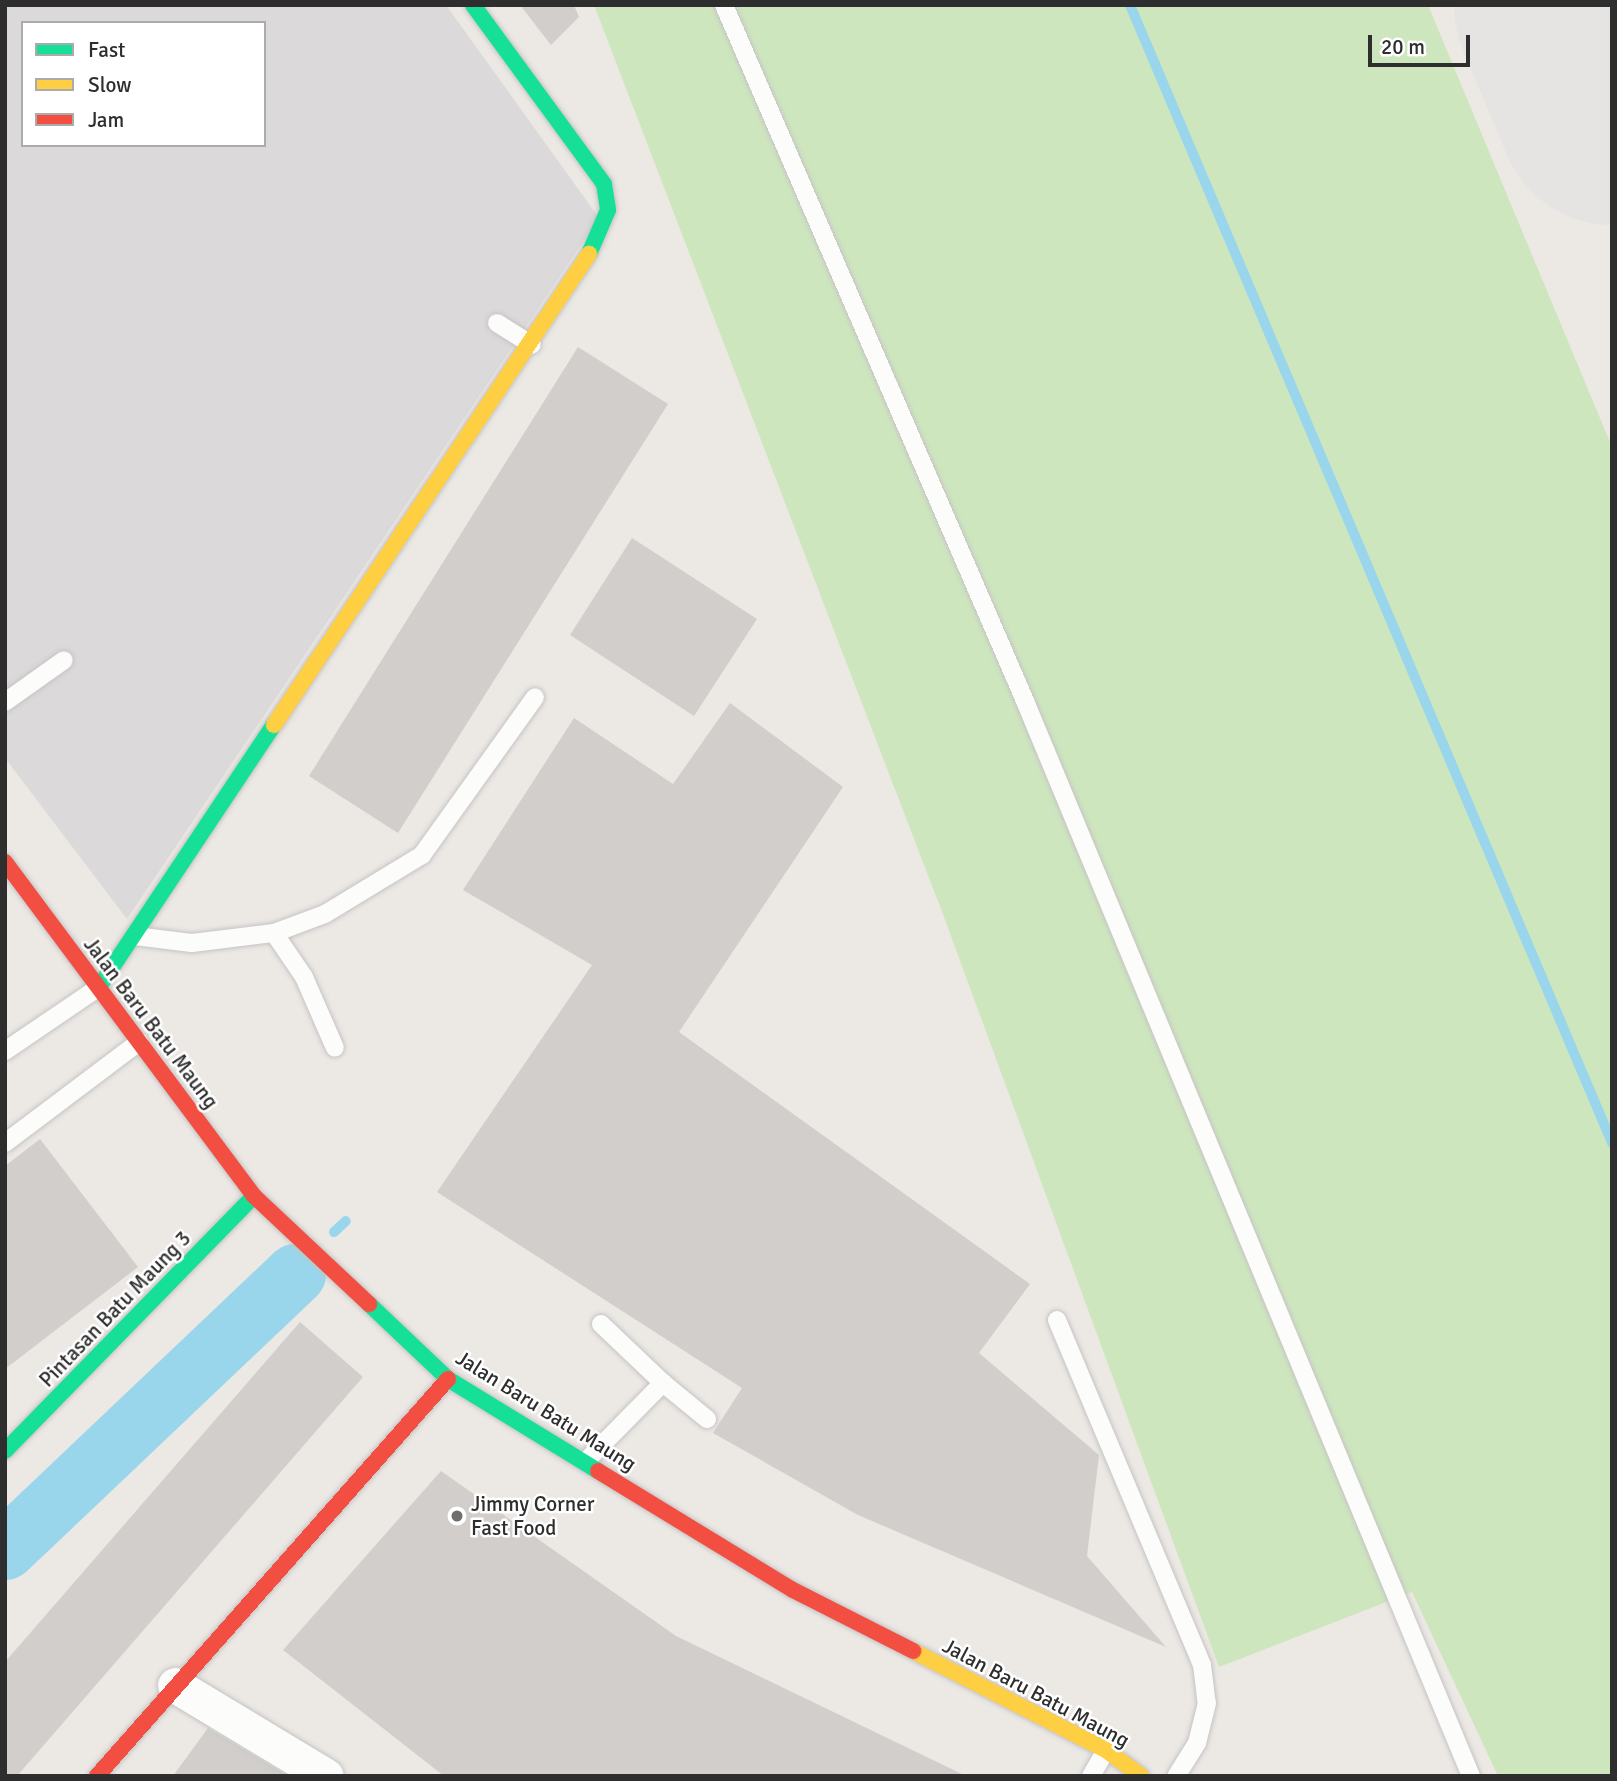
<!DOCTYPE html>
<html>
<head>
<meta charset="utf-8">
<style>
  body { margin:0 }
  #map { position:relative; width:1617px; height:1781px; overflow:hidden; background:#ece8e4; font-family:Signika,sans-serif }
  div>[style] { position:absolute }
  .industrial>* { inset:0; background:#dcd9db }
  .green>* { inset:0; background:#cee6be }
  .stream>* { height:10px; margin:-5px; padding:0 5px; transform-origin:5px; border-radius:5px; background:#99d6ec }
  .river>* { height:61px; margin:-30.5px; padding:0 30.5px; transform-origin:30.5px; border-radius:30.5px; background:#99d6ec }
  .runway>* { height:229px; margin:-114.5px; padding:0 114.5px; transform-origin:114.5px; border-radius:114.5px; background:#e6e4e2 }
  .building>* { inset:0; background:#d1cecb }
  .roads { filter:drop-shadow(0 0 2px #c5c4c5) drop-shadow(0 0 2px #c5c4c5) }
  .lane>* { height:18px; margin:-9px; padding:0 9px; transform-origin:9px; border-radius:9px; background:#fcfcfb }
  .street>* { height:35px; margin:-17.5px; padding:0 17.5px; transform-origin:17.5px; border-radius:17.5px; background:#fcfcfb }
  .fast>* { height:16px; margin:-8px; padding:0 8px; transform-origin:8px; border-radius:8px; background:#16e098 }
  .slow>* { height:16px; margin:-8px; padding:0 8px; transform-origin:8px; border-radius:8px; background:#ffcf43 }
  .jam>* { height:16px; margin:-8px; padding:0 8px; transform-origin:8px; border-radius:8px; background:#f24e42 }
  .dots>* { width:19px; height:19px; translate:-50% -50%; box-sizing:border-box; border:4px solid #fff; border-radius:50% }
  span { translate:-50% -50%; white-space:nowrap; text-align:center; line-height:1.15; -webkit-text-stroke:5px #fff; paint-order:stroke }
  .street-label { font-size:21px; color:#2e2e2e }
  .poi-label { font-size:21px; color:#2e2e2e }
  .left { translate:0 -50%; text-align:left }
  .frame { position:absolute; inset:0; border:7px solid #2e2e2e; pointer-events:none }
  .legend { position:absolute; left:21px; top:21px; width:245px; height:126px; box-sizing:border-box; background:#fff; border:2px solid #ababab; margin:0; padding:9px 12px; list-style:none; font-size:21px; color:#2e2e2e }
  .legend li { display:flex; align-items:center; gap:14px; height:35px }
  .legend b { width:35px; border:2px solid #ababab }
  .scale { position:absolute; left:1368px; top:35px; width:102px; height:32px; box-sizing:border-box; border:4px solid #2e2e2e; border-top:0; padding-left:9px; font-size:21px; line-height:24px; white-space:nowrap; color:#2e2e2e; -webkit-text-stroke:5px #fff; paint-order:stroke }
</style>
</head>
<body>
<div id="map">
  <div class="industrial">
    <i style="clip-path:polygon(evenodd,5px 5px,446px 5px,599px 218px,127px 919px,5px 758px,5px 5px,23px 23px,264px 23px,264px 145px,23px 145px,23px 23px)"></i>
  </div>
  <div class="green">
    <i style="clip-path:polygon(594px 5px,1428px 5px,1612px 447px,1612px 1776px,1498px 1776px,1412px 1592px,1219px 1667px,944px 917px)"></i>
  </div>
  <div class="stream">
    <i style="left:1130px;top:5px;width:1236px;rotate:67.04deg"></i>
    <i style="left:334px;top:1232px;width:16px;rotate:-43deg"></i>
  </div>
  <div class="river">
    <i style="left:5px;top:1549px;width:400px;rotate:-43.5deg"></i>
  </div>
  <div class="runway">
    <i style="left:1568px;top:5px;width:114px;rotate:67.3deg"></i>
  </div>
  <div class="building">
    <i style="clip-path:polygon(520px 5px,574px 5px,579px 17px,551px 45px)"></i>
    <i style="clip-path:polygon(578px 347px,668px 404px,398px 833px,309px 776px)"></i>
    <i style="clip-path:polygon(632px 538px,757px 619px,694px 716px,570px 635px)"></i>
    <i style="clip-path:polygon(730px 703px,843px 787px,679px 1032px,1030px 1284px,979px 1353px,1099px 1455px,1087px 1556px,1166px 1647px,858px 1515px,713px 1433px,742px 1388px,437px 1192px,592px 965px,463px 890px,574px 718px,673px 784px)"></i>
    <i style="clip-path:polygon(40px 1139px,138px 1267px,5px 1369px,5px 1166px)"></i>
    <i style="clip-path:polygon(300px 1322px,363px 1377px,17px 1776px,5px 1776px,5px 1662px)"></i>
    <i style="clip-path:polygon(441px 1471px,676px 1636px,966px 1776px,444px 1776px,283px 1650px)"></i>
    <i style="clip-path:polygon(208px 1728px,288px 1776px,173px 1776px)"></i>
  </div>
  <div class="roads">
    <div class="lane">
      <i style="left:724px;top:5px;width:758px;rotate:66.61deg"></i>
      <i style="left:1025px;top:701px;width:1164px;rotate:67.47deg"></i>
      <i style="left:497px;top:323px;width:41px;rotate:32.2deg"></i>
      <i style="left:5px;top:702px;width:72px;rotate:-35.4deg"></i>
      <i style="left:274px;top:933px;width:53px;rotate:55.7deg"></i>
      <i style="left:304px;top:977px;width:77px;rotate:66.4deg"></i>
      <i style="left:135px;top:936px;width:57px;rotate:7deg"></i>
      <i style="left:192px;top:943px;width:83px;rotate:-7deg"></i>
      <i style="left:274px;top:933px;width:54px;rotate:-20.4deg"></i>
      <i style="left:325px;top:914px;width:114px;rotate:-31.3deg"></i>
      <i style="left:422px;top:855px;width:194px;rotate:-54.4deg"></i>
      <i style="left:5px;top:1051px;width:114px;rotate:-34.2deg"></i>
      <i style="left:5px;top:1143px;width:168px;rotate:-37deg"></i>
      <i style="left:1057px;top:1320px;width:374px;rotate:67.2deg"></i>
      <i style="left:1202px;top:1665px;width:38px;rotate:83deg"></i>
      <i style="left:1207px;top:1703px;width:41px;rotate:104deg"></i>
      <i style="left:1197px;top:1743px;width:39px;rotate:122deg"></i>
      <i style="left:601px;top:1324px;width:86px;rotate:43.6deg"></i>
      <i style="left:586px;top:1461px;width:110px;rotate:-45.4deg"></i>
      <i style="left:663px;top:1383px;width:57px;rotate:39.3deg"></i>
      <i style="left:1091px;top:1776px;width:30px;rotate:-60deg"></i>
    </div>
    <div class="street">
      <i style="left:175px;top:1685px;width:176px;rotate:31.1deg"></i>
    </div>
    <div class="fast">
      <i style="left:473px;top:5px;width:222px;rotate:53.8deg"></i>
      <i style="left:604px;top:184px;width:26px;rotate:81deg"></i>
      <i style="left:608px;top:210px;width:48px;rotate:113.4deg"></i>
      <i style="left:99px;top:987px;width:315px;rotate:-56.3deg"></i>
      <i style="left:369px;top:1304px;width:109px;rotate:43.5deg"></i>
      <i style="left:448px;top:1379px;width:176px;rotate:31.5deg"></i>
      <i style="left:5px;top:1451px;width:356px;rotate:-45.7deg"></i>
    </div>
    <div class="slow">
      <i style="left:274px;top:725px;width:567px;rotate:-56.23deg"></i>
      <i style="left:913px;top:1651px;width:217px;rotate:27.2deg"></i>
      <i style="left:1106px;top:1750px;width:44px;rotate:36.6deg"></i>
    </div>
    <div class="jam">
      <i style="left:5px;top:862px;width:417px;rotate:53.3deg"></i>
      <i style="left:254px;top:1196px;width:158px;rotate:43.2deg"></i>
      <i style="left:598px;top:1471px;width:228px;rotate:31.4deg"></i>
      <i style="left:793px;top:1590px;width:135px;rotate:26.9deg"></i>
      <i style="left:97px;top:1776px;width:530px;rotate:-48.52deg"></i>
    </div>
  </div>
  <div class="dots">
    <i style="left:457px;top:1516px;background:#706f6e"></i>
  </div>
  <div class="street-label">
    <span style="left:151px;top:1023px;rotate:53deg">Jalan Baru Batu Maung</span>
    <span style="left:115px;top:1309px;rotate:-46deg">Pintasan Batu Maung 3</span>
    <span style="left:546px;top:1411px;rotate:32deg">Jalan Baru Batu Maung</span>
    <span style="left:1036px;top:1693px;rotate:28deg">Jalan Baru Batu Maung</span>
  </div>
  <div class="poi-label">
    <span class="left" style="left:471px;top:1516px">Jimmy Corner<br>Fast Food</span>
  </div>
  <div class="frame"></div>
  <ul class="legend">
  <li><b style="height:9px;background:#16e098"></b>Fast</li>
  <li><b style="height:9px;background:#ffcf43"></b>Slow</li>
  <li><b style="height:9px;background:#f24e42"></b>Jam</li>
  </ul>
  <div class="scale">20 m</div>
</div>
</body>
</html>
